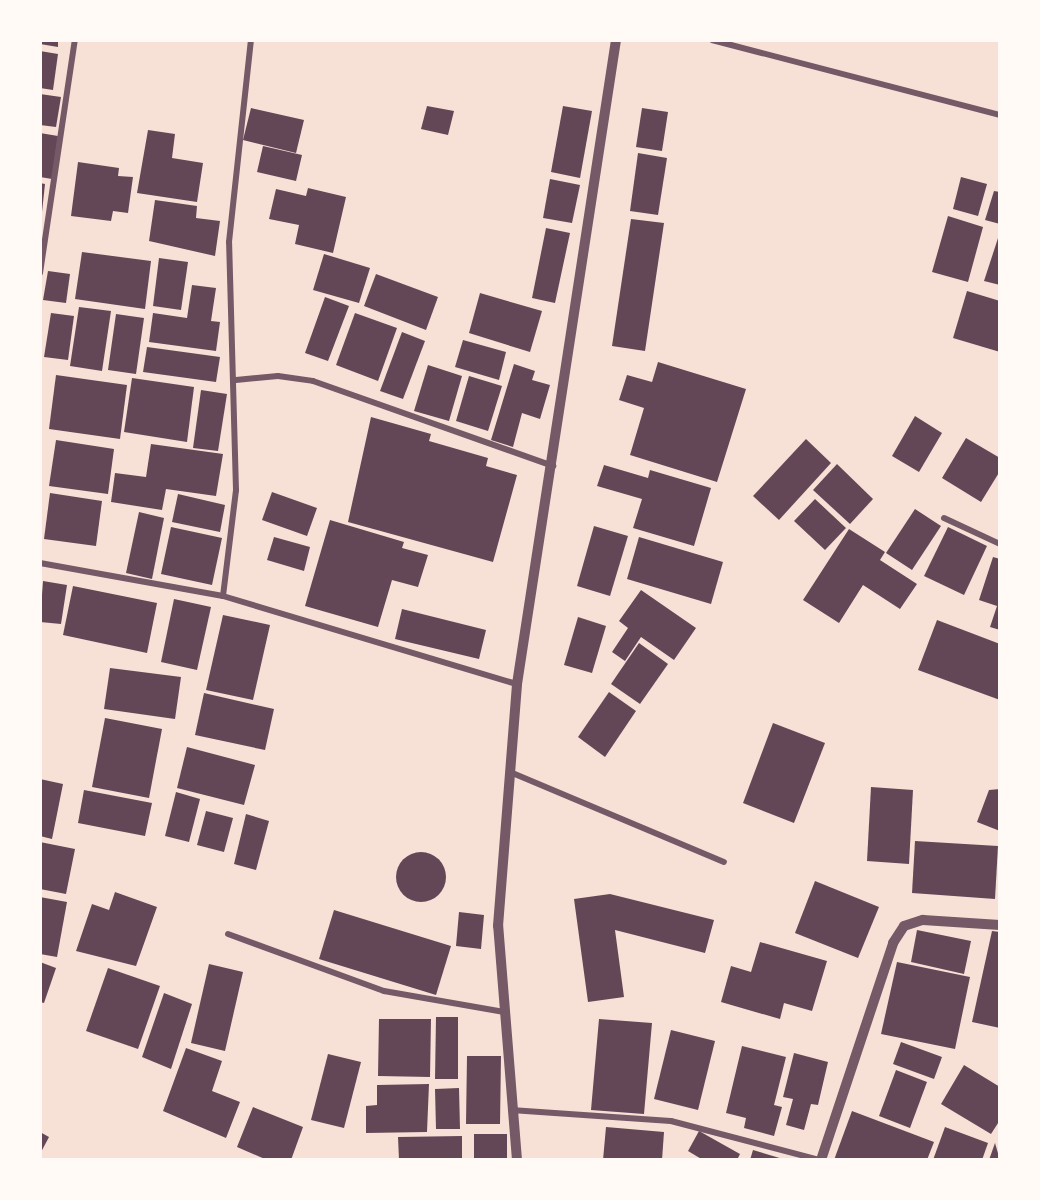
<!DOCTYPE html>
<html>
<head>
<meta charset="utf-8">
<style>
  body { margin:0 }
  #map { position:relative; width:1040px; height:1200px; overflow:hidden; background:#f7e1d7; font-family:Jost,sans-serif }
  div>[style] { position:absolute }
  .building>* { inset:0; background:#644757 }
  .round { border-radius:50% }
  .minor>* { height:6px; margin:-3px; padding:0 3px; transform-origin:3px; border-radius:3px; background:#755966 }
  .tertiary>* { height:10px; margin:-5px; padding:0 5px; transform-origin:5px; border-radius:5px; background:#755966 }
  span { translate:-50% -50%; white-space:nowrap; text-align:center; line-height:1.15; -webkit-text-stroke:4.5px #fffaf5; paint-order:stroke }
  .frame { position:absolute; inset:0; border:42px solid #fffaf5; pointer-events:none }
</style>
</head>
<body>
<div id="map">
  <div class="building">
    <i style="clip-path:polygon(40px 40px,58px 40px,58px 47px,40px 44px)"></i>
    <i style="clip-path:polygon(40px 51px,58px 54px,53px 90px,40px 88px)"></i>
    <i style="clip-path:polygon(40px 94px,61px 97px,56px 127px,40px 125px)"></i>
    <i style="clip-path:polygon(427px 106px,454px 111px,448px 135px,421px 129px)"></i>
    <i style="clip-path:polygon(563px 106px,592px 111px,580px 178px,551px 172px)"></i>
    <i style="clip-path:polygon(251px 108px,304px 120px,296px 153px,243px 140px)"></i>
    <i style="clip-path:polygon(642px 108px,668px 112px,662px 151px,636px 147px)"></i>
    <i style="clip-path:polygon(148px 130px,175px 134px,172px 158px,203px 163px,197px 202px,137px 193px)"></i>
    <i style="clip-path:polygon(40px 133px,58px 136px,52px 179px,40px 177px)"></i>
    <i style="clip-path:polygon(263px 146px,302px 155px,296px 181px,257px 172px)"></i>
    <i style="clip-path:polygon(638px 153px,667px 158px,658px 215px,630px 211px)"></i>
    <i style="clip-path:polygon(78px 162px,119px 168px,118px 176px,133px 177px,128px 213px,113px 211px,111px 221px,71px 216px)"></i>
    <i style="clip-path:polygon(961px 177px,987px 184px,978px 216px,953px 209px)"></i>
    <i style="clip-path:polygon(550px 179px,580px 185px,572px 223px,543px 218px)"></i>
    <i style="clip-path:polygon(40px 183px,45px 184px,42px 212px,40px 212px)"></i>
    <i style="clip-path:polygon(308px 188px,346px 197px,333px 253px,295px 244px,299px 225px,269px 219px,276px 189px,306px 196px)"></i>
    <i style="clip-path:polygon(994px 191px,1000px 192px,1000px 224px,985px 220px)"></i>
    <i style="clip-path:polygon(155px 200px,197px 206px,196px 218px,220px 221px,215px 256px,149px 241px)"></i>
    <i style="clip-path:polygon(948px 216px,983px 227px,968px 282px,932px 272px)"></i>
    <i style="clip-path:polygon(631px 219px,664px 223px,645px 351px,612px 346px)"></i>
    <i style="clip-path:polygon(546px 228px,570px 233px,555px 303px,532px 298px)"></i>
    <i style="clip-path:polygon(1000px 232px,1000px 285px,984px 281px)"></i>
    <i style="clip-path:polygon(82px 252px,151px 261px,145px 309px,75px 299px)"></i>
    <i style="clip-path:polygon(324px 254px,370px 268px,359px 303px,313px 290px)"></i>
    <i style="clip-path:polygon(159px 258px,188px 262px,181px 310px,153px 306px)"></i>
    <i style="clip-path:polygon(48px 271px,70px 274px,66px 303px,43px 300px)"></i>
    <i style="clip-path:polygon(376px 274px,438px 297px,426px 330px,364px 306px)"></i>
    <i style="clip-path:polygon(192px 285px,216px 288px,211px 321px,220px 322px,216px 351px,149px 342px,153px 313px,187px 318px)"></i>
    <i style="clip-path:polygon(967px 291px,1000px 301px,1000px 352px,953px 338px)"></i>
    <i style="clip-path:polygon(480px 293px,542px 311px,530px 352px,469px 333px)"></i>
    <i style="clip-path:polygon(325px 297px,349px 306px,328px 361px,305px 353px)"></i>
    <i style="clip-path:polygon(79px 307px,111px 311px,102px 371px,70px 366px)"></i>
    <i style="clip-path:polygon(51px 313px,74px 316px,68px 360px,44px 357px)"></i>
    <i style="clip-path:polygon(355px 313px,397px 328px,378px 381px,336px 365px)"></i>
    <i style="clip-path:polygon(116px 314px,144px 318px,136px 374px,108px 370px)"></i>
    <i style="clip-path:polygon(402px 332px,425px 341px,403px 399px,380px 391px)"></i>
    <i style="clip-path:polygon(463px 340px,506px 352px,499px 380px,455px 367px)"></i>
    <i style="clip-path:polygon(147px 347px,220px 357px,216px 382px,143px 372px)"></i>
    <i style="clip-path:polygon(658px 362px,746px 389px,717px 482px,630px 455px,644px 408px,619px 400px,627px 375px,652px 382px)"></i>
    <i style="clip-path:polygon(514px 364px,535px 371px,532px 380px,550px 385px,540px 419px,522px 413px,513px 447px,491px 440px)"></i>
    <i style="clip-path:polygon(428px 365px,462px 376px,449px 421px,414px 411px)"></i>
    <i style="clip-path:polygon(56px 375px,127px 385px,120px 439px,49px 429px)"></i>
    <i style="clip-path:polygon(469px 376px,502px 386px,488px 431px,456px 421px)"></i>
    <i style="clip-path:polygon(132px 378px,194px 387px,187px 442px,124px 432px)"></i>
    <i style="clip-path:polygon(201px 390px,227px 394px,218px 451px,193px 448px)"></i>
    <i style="clip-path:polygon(915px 416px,942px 433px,919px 472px,892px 456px)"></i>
    <i style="clip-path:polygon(371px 417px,431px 434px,429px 441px,488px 458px,486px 466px,517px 475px,493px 562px,348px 522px)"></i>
    <i style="clip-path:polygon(966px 438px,1000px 458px,1000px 471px,981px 502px,942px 478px)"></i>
    <i style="clip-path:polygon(806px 439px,831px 463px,779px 520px,753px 496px)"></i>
    <i style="clip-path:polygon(56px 440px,114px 449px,108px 494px,49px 486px)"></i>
    <i style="clip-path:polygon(151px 444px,223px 454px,216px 496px,166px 489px,162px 510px,111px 502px,115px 473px,146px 477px)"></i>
    <i style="clip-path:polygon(837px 464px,873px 499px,850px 524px,813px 490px)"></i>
    <i style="clip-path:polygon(604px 465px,648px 478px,650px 470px,711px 488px,694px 546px,633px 528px,642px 499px,597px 486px)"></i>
    <i style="clip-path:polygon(272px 492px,317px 508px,307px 536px,262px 520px)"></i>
    <i style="clip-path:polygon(50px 493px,102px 501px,96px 546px,44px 539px)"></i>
    <i style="clip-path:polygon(178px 494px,225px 505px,220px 532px,172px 522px)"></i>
    <i style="clip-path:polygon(815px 499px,846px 528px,825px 550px,794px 521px)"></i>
    <i style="clip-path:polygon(915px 509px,941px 526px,912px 570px,886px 553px)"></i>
    <i style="clip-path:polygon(139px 512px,164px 518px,152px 579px,126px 573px)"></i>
    <i style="clip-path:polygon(330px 520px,404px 542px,402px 548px,428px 555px,418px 587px,392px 580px,378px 627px,305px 606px)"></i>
    <i style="clip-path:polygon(594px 526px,628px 536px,610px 596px,577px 586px)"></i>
    <i style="clip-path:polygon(171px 527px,222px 538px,212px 585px,161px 574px)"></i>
    <i style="clip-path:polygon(948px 527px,987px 546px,964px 595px,924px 576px)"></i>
    <i style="clip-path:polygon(849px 529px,885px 552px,880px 560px,917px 584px,900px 609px,863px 585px,839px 623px,803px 600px)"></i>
    <i style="clip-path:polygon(274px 537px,310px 547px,304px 571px,267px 560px)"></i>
    <i style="clip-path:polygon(639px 537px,723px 562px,711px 604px,627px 579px)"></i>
    <i style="clip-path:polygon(993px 557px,1000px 559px,1000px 630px,990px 627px,997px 606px,979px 600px)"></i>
    <i style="clip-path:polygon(43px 581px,67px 585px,61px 624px,40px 622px)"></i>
    <i style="clip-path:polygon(73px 586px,157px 603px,147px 653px,63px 635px)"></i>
    <i style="clip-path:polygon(641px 590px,696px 628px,674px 660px,641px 637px,625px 661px,612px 652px,628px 628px,619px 621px)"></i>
    <i style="clip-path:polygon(174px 599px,211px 607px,197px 670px,161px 662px)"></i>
    <i style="clip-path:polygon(402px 609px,486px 630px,479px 659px,395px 639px)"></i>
    <i style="clip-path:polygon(223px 615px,270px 625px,253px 700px,206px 690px)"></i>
    <i style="clip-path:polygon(578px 617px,606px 626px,592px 673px,564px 665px)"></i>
    <i style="clip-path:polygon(937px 620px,1000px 644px,1000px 700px,918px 670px)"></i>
    <i style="clip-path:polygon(639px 643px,668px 664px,640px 704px,611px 684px)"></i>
    <i style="clip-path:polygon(110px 668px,181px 677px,175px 719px,104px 709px)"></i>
    <i style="clip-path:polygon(609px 692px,636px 711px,605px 757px,578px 737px)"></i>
    <i style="clip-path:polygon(204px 693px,274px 709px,265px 750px,195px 735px)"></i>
    <i style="clip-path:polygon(105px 718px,162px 729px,149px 798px,92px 787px)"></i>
    <i style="clip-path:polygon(773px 723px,825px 743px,794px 823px,743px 803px)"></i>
    <i style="clip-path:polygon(187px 747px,255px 765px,244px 805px,177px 788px)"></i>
    <i style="clip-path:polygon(40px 779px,63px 784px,52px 839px,40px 836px)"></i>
    <i style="clip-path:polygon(871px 787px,913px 790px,909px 864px,867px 861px)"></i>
    <i style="clip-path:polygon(1000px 789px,1000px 831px,977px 822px,989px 790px)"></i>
    <i style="clip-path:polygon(84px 790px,152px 803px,145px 836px,78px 823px)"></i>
    <i style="clip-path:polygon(176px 792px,200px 799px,189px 842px,165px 836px)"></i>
    <i style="clip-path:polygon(206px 811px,233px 818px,224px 852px,197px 845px)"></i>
    <i style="clip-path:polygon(246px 814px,269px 821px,256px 870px,234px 864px)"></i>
    <i style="clip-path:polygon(915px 841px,998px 846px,995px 899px,912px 893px)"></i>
    <i style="clip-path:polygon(40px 842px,75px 849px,66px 894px,40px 889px)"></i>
    <i class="round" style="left:396px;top:852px;width:50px;height:50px"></i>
    <i style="clip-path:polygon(815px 881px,879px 907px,858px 958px,795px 933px)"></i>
    <i style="clip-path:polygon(115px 892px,157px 907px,136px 966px,76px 951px,92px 904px,109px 910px)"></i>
    <i style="clip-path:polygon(610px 894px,714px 920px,705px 953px,615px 930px,624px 997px,588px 1002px,574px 899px)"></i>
    <i style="clip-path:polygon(40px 897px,67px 902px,57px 957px,40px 954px)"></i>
    <i style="clip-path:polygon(334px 910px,451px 946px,436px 995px,319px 959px)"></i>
    <i style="clip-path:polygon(459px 912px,484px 915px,481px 949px,456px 946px)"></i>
    <i style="clip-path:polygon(917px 930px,971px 941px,964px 974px,911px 962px)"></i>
    <i style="clip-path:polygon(992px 931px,1000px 932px,1000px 1028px,972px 1022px)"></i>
    <i style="clip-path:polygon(760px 942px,827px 961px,812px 1011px,784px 1003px,780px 1019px,721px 1002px,731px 966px,751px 972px)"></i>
    <i style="clip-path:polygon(40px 962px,56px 968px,44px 1003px,40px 1002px)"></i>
    <i style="clip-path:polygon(897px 962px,970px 977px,955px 1049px,881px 1034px)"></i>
    <i style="clip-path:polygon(209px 964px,243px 972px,225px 1051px,191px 1043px)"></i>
    <i style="clip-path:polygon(108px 968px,160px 986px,138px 1049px,86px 1031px)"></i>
    <i style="clip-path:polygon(164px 993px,192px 1004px,171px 1069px,142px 1057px)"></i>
    <i style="clip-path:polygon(436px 1017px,458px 1017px,458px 1079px,435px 1079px)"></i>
    <i style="clip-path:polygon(379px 1019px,431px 1019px,430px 1077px,378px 1076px)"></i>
    <i style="clip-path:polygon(599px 1019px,652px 1023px,644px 1114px,591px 1110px)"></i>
    <i style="clip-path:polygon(671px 1030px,715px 1041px,698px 1110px,654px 1099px)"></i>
    <i style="clip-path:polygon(901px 1042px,942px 1057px,934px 1079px,893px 1064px)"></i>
    <i style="clip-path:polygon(742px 1046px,786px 1057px,774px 1105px,782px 1107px,774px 1136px,744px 1128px,746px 1118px,726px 1113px)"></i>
    <i style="clip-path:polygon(186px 1048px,222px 1061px,212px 1091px,240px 1102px,226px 1138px,163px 1111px)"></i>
    <i style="clip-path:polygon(794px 1053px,828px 1062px,818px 1105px,811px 1104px,804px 1130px,786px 1125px,793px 1099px,783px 1097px)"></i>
    <i style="clip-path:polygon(328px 1054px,361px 1062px,344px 1128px,311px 1120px)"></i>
    <i style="clip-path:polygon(467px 1056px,501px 1056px,500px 1124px,466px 1124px)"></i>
    <i style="clip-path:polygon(964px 1065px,1000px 1087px,1000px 1120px,991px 1134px,941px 1104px)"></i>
    <i style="clip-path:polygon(896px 1070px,927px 1082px,910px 1128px,879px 1116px)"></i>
    <i style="clip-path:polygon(429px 1084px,427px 1132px,366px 1133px,366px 1106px,377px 1105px,377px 1085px)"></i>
    <i style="clip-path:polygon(459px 1088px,460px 1129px,436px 1129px,435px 1089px)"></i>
    <i style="clip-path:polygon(253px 1107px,303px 1127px,291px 1160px,267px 1160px,237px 1147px)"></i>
    <i style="clip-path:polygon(852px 1111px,934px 1142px,927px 1160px,834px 1160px)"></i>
    <i style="clip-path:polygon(606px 1127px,664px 1132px,662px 1160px,603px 1160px)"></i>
    <i style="clip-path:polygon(945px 1127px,988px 1143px,982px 1160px,933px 1160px)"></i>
    <i style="clip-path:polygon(699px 1131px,740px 1154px,737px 1160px,703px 1160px,688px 1151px)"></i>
    <i style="clip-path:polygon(40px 1132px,49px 1137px,40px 1154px)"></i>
    <i style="clip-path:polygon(474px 1134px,507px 1134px,507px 1160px,474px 1160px)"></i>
    <i style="clip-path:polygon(462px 1136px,462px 1160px,399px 1160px,398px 1137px)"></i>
    <i style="clip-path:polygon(995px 1143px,1000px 1160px,989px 1160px)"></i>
    <i style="clip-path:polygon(753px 1150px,783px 1159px,783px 1160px,750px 1160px)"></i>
  </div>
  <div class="minor">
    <i style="left:712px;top:40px;width:298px;rotate:14.6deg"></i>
    <i style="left:40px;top:273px;width:236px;rotate:-81.5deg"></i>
    <i style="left:236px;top:380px;width:42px;rotate:-5.4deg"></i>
    <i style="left:278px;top:376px;width:35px;rotate:8deg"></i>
    <i style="left:313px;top:381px;width:255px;rotate:19.5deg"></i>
    <i style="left:944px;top:518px;width:62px;rotate:24.9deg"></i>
    <i style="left:40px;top:563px;width:186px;rotate:10.2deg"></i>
    <i style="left:223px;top:596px;width:307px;rotate:16.7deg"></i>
    <i style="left:223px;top:596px;width:107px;rotate:-83deg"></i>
    <i style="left:236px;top:490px;width:248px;rotate:-91.6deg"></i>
    <i style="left:229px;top:242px;width:203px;rotate:-83.8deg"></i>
    <i style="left:510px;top:772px;width:232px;rotate:22.8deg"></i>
    <i style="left:228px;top:934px;width:166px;rotate:20.1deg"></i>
    <i style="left:384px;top:991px;width:122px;rotate:9.9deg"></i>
    <i style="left:511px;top:1110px;width:160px;rotate:3.9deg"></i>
    <i style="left:671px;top:1121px;width:154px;rotate:14.7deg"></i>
  </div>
  <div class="tertiary">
    <i style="left:517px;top:1160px;width:235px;rotate:-94.6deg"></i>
    <i style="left:498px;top:926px;width:243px;rotate:-85.5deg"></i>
    <i style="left:517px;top:684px;width:652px;rotate:-81.26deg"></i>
    <i style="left:821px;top:1160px;width:229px;rotate:-71.6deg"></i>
    <i style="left:893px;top:943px;width:20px;rotate:-57deg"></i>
    <i style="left:904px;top:926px;width:20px;rotate:-18deg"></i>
    <i style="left:923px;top:920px;width:77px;rotate:3.7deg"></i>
  </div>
  <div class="frame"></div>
</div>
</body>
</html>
